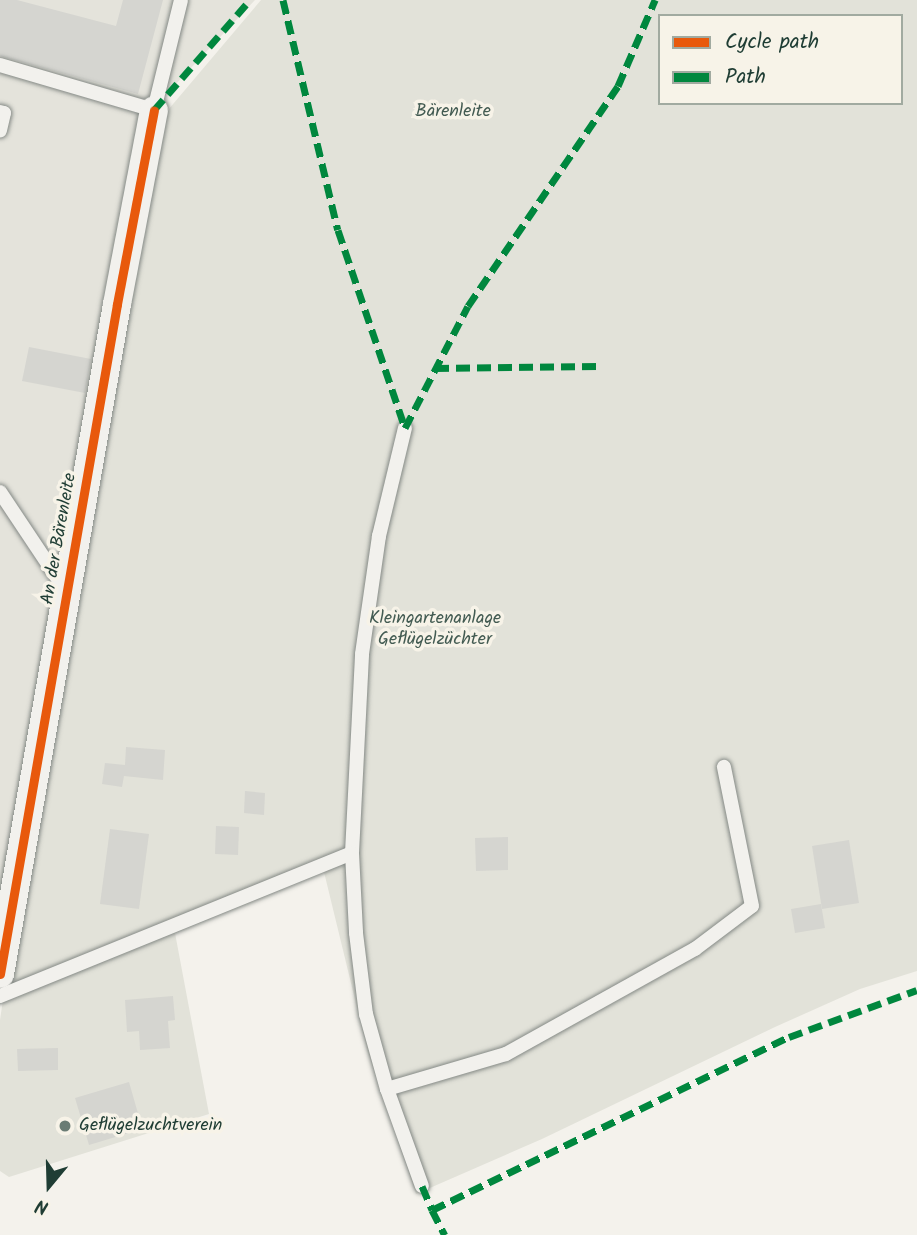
<!DOCTYPE html>
<html>
<head>
<meta charset="utf-8">
<style>
  body { margin:0 }
  #map { position:relative; width:917px; height:1235px; overflow:hidden; background:#f4f2ec; font-family:Kalam,sans-serif }
  div>[style] { position:absolute }
  .built>* { inset:0; background:#e4e3db }
  .green>* { inset:0; background:#e2e2d9 }
  .building>* { inset:0; background:#d5d5d0 }
  .roads { filter:drop-shadow(0 0 2px #848985) drop-shadow(0 0 2px #848985) }
  .service>* { height:14px; margin:-7px; padding:0 7px; transform-origin:7px; border-radius:7px; background:#f2f1ed }
  .minor>* { height:28px; margin:-14px; padding:0 14px; transform-origin:14px; border-radius:14px; background:#f2f1ed }
  .quiet>* { height:7px; margin-top:-3.5px; transform-origin:0; background:repeating-linear-gradient(90deg,#00873e 0 14px,transparent 0 21px) }
  .cycleway>* { height:9px; margin:-4.5px; padding:0 4.5px; transform-origin:4.5px; border-radius:4.5px; background:#e8590c }
  .dots>* { width:19px; height:19px; translate:-50% -50%; box-sizing:border-box; border:4px solid #f7f3e8; border-radius:50% }
  span { translate:-50% -50%; white-space:nowrap; text-align:center; line-height:1.15; -webkit-text-stroke:7px #f7f3e8; paint-order:stroke }
  .park-label { font-size:18px; color:#435b52 }
  .street-label { font-size:18px; color:#1f3d34 }
  .poi-label { font-size:18px; color:#1f3d34 }
  .left { translate:0 -50%; text-align:left }
  .legend { position:absolute; left:658px; top:14px; width:245px; height:91px; box-sizing:border-box; background:#f7f3e8; border:2px solid #a1aaa0; margin:0; padding:9px 12px; list-style:none; font-size:21px; color:#1f3d34 }
  .legend li { display:flex; align-items:center; gap:14px; height:35px }
  .legend b { width:35px; border:2px solid #a1aaa0 }
  .north { position:absolute; left:14px; top:1151px; width:70px; height:70px; -webkit-text-stroke:5px #f7f3e8; paint-order:stroke; rotate:199deg; font-size:19px; font-weight:700; line-height:28px; text-align:center; color:#1f3d34 }
  .north::after { content:''; display:block; margin:auto; width:24px; height:32px; background:#1f3d34; clip-path:polygon(50% 0,100% 100%,50% 72%,0 100%) }
</style>
</head>
<body>
<div id="map">
  <div class="built">
    <i style="clip-path:polygon(0 0,255px 0,141px 121px,0 919px)"></i>
  </div>
  <div class="green">
    <i style="clip-path:polygon(evenodd,261px 0,917px 0,917px 971px,860px 989px,775px 1027px,542px 1139px,416px 1194px,368px 1053px,324px 872px,175px 933px,209px 1114px,9px 1177px,0 1171px,0 1020px,8px 966px,157px 123px,261px 0,660px 16px,901px 16px,901px 103px,660px 103px,660px 16px)"></i>
  </div>
  <div class="building">
    <i style="clip-path:polygon(0 0,17px 0,116px 26px,123px 0,163px 0,138px 94px,0 56px)"></i>
    <i style="clip-path:polygon(29px 347px,91px 359px,85px 393px,22px 381px)"></i>
    <i style="clip-path:polygon(126px 747px,165px 750px,163px 780px,124px 776px,122px 787px,102px 784px,105px 763px,125px 765px)"></i>
    <i style="clip-path:polygon(245px 791px,265px 793px,264px 815px,244px 813px)"></i>
    <i style="clip-path:polygon(216px 826px,239px 827px,238px 855px,215px 854px)"></i>
    <i style="clip-path:polygon(110px 829px,149px 834px,139px 909px,100px 904px)"></i>
    <i style="clip-path:polygon(508px 837px,508px 870px,476px 871px,475px 838px)"></i>
    <i style="clip-path:polygon(849px 840px,859px 903px,822px 909px,812px 846px)"></i>
    <i style="clip-path:polygon(821px 904px,825px 928px,795px 933px,791px 909px)"></i>
    <i style="clip-path:polygon(173px 996px,175px 1020px,168px 1021px,170px 1048px,140px 1050px,139px 1031px,127px 1032px,125px 1000px)"></i>
    <i style="clip-path:polygon(58px 1048px,58px 1070px,18px 1071px,17px 1049px)"></i>
    <i style="clip-path:polygon(129px 1082px,139px 1117px,129px 1121px,132px 1132px,89px 1145px,75px 1098px)"></i>
  </div>
  <div class="roads">
    <div class="service">
      <i style="left:0;top:65px;width:160px;rotate:16.3deg"></i>
      <i style="left:154px;top:110px;width:113px;rotate:-76.2deg"></i>
      <i style="left:0;top:112px;width:4px;rotate:14deg"></i>
      <i style="left:4px;top:113px;width:18px;rotate:103deg"></i>
      <i style="left:0;top:492px;width:119px;rotate:56.3deg"></i>
      <i style="left:352px;top:853px;width:199px;rotate:-87.1deg"></i>
      <i style="left:362px;top:654px;width:119px;rotate:-81.8deg"></i>
      <i style="left:379px;top:536px;width:111px;rotate:-76.5deg"></i>
      <i style="left:0;top:996px;width:380px;rotate:-22.1deg"></i>
      <i style="left:352px;top:853px;width:80px;rotate:87.1deg"></i>
      <i style="left:356px;top:933px;width:82px;rotate:83deg"></i>
      <i style="left:366px;top:1014px;width:78px;rotate:74.4deg"></i>
      <i style="left:387px;top:1089px;width:103px;rotate:70.2deg"></i>
      <i style="left:387px;top:1089px;width:124px;rotate:-16.4deg"></i>
      <i style="left:506px;top:1054px;width:216px;rotate:-29.1deg"></i>
      <i style="left:695px;top:949px;width:71px;rotate:-37deg"></i>
      <i style="left:752px;top:906px;width:142px;rotate:-101.4deg"></i>
    </div>
    <div class="minor">
      <i style="left:0;top:974px;width:680px;rotate:-80.09deg"></i>
      <i style="left:117px;top:304px;width:197px;rotate:-79.2deg"></i>
    </div>
  </div>
  <div class="quiet">
    <i style="left:283px;top:0;width:236px;rotate:76.6deg"></i>
    <i style="left:338px;top:230px;width:209px;rotate:71.3deg"></i>
    <i style="left:154px;top:110px;width:146px;rotate:-48.9deg"></i>
    <i style="left:435px;top:368px;width:164px;rotate:-0.7deg"></i>
    <i style="left:405px;top:428px;width:137px;rotate:-62.7deg"></i>
    <i style="left:468px;top:306px;width:266px;rotate:-55.7deg"></i>
    <i style="left:618px;top:86px;width:94px;rotate:-66.7deg"></i>
    <i style="left:422px;top:1186px;width:26px;rotate:67deg"></i>
    <i style="left:432px;top:1210px;width:397px;rotate:-25.9deg"></i>
    <i style="left:789px;top:1037px;width:136px;rotate:-20.2deg"></i>
    <i style="left:432px;top:1210px;width:28px;rotate:63deg"></i>
  </div>
  <div class="cycleway">
    <i style="left:0;top:974px;width:680px;rotate:-80.09deg"></i>
    <i style="left:117px;top:304px;width:197px;rotate:-79.2deg"></i>
  </div>
  <div class="dots">
    <i style="left:65px;top:1126px;background:#6a7c74"></i>
  </div>
  <div class="park-label">
    <span style="left:453px;top:112px">Bärenleite</span>
    <span style="left:435px;top:630px">Kleingartenanlage<br>Geflügelzüchter</span>
  </div>
  <div class="street-label">
    <span style="left:60px;top:539px;rotate:-80deg">An der Bärenleite</span>
  </div>
  <div class="poi-label">
    <span class="left" style="left:79px;top:1126px">Geflügelzuchtverein</span>
  </div>
  <ul class="legend">
  <li><b style="height:9px;background:#e8590c"></b>Cycle path</li>
  <li><b style="height:9px;background:#00873e"></b>Path</li>
  </ul>
  <div class="north">N</div>
</div>
</body>
</html>
